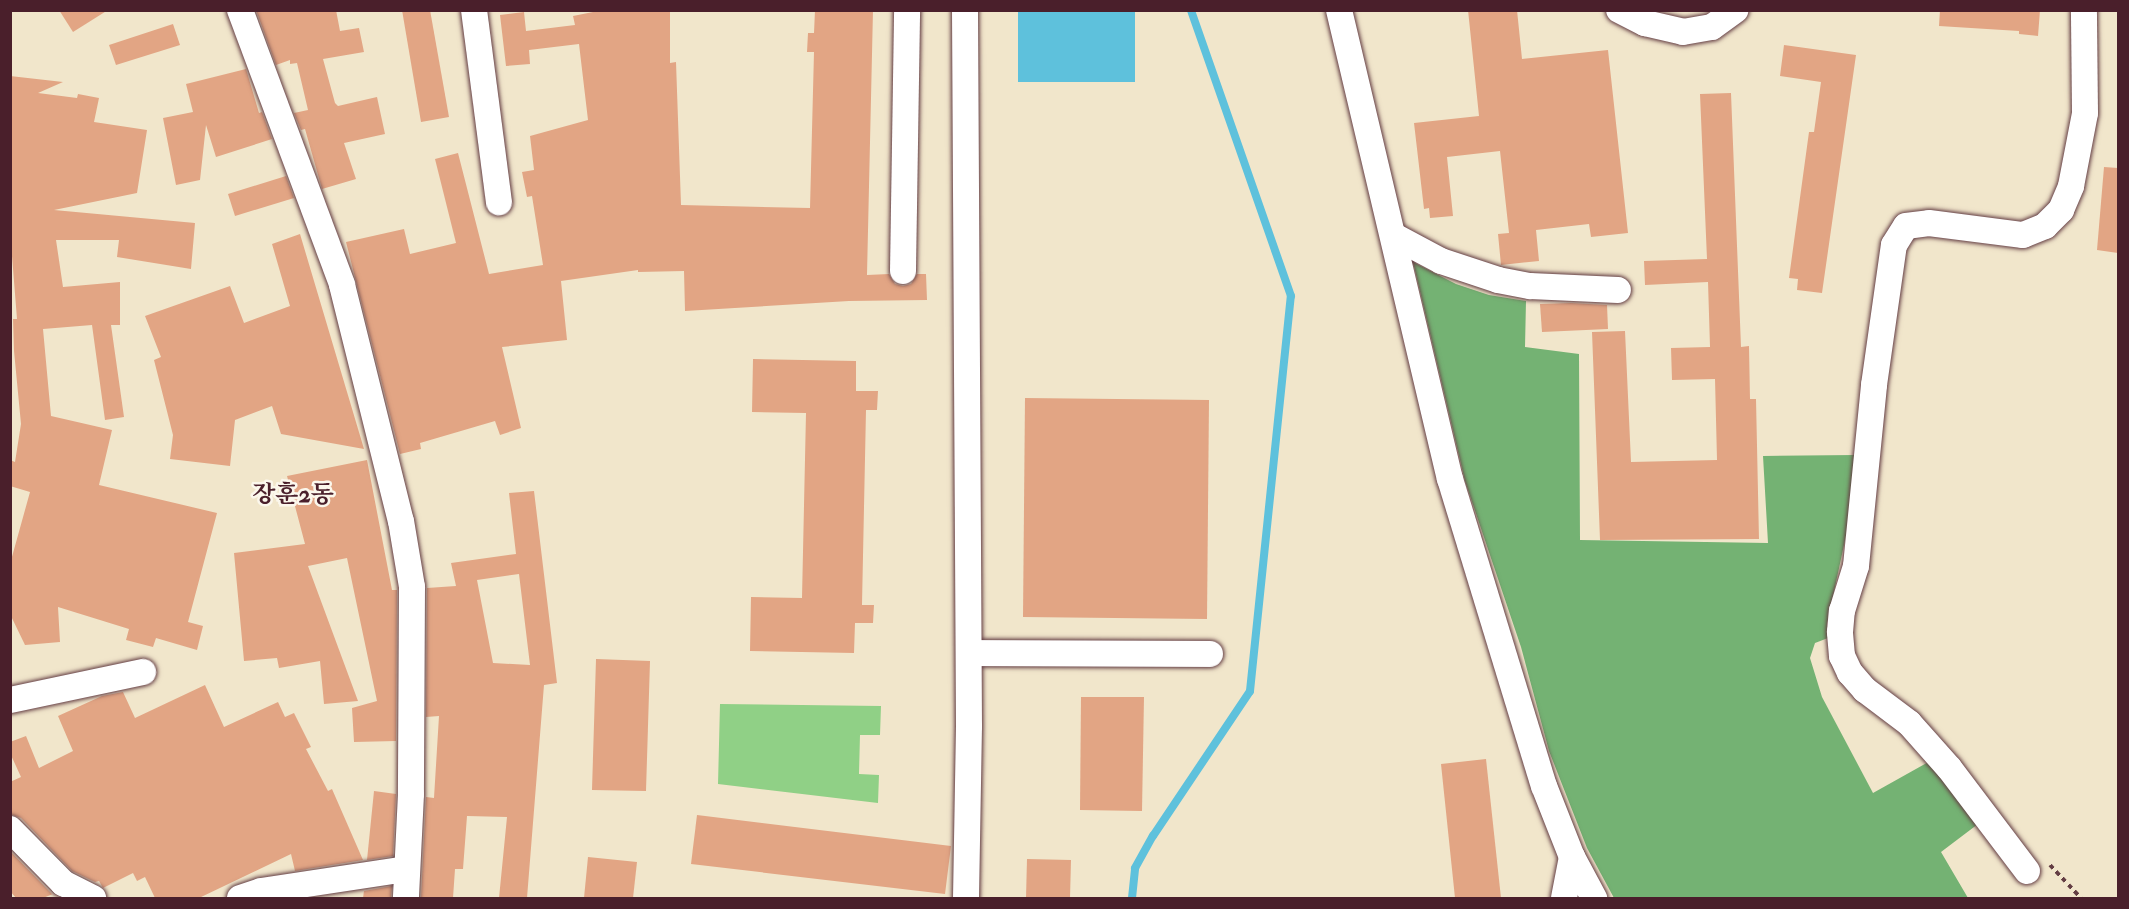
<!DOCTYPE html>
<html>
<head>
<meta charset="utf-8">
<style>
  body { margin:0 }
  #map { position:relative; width:2129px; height:909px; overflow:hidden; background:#f1e6cb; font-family:"IM FELL Double Pica","Noto Serif KR",serif }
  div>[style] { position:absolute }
  .green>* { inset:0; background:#90d086 }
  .forest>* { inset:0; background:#74b273 }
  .water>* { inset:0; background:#5ec1dc }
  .stream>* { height:8px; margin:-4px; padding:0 4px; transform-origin:4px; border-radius:4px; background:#5ec1dc }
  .building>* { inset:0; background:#e2a584 }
  .path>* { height:4px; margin-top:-2px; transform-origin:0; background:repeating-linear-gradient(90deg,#633d43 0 4.5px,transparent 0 9px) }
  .roads { filter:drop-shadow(0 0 2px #633d43) drop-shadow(0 0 2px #633d43) }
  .minor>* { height:26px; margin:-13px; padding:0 13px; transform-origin:13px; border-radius:13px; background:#fff }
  span { translate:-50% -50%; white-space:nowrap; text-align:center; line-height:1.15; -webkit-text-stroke:5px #fbf7ec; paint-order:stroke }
  .quarter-label { font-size:24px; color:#4a1f2b; font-weight:700 }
  .frame { position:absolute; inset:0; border:12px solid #4a1f2b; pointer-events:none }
</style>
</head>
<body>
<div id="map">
  <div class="green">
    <i style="clip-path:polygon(720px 704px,881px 706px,880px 735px,860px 735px,859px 774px,879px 775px,878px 803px,718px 784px)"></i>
  </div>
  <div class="forest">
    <i style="clip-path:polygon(1413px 262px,1456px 284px,1489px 295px,1526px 301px,1525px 347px,1579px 354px,1580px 540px,1768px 543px,1763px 456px,1855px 455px,1847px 531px,1827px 624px,1828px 638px,1815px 643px,1810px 658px,1822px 697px,1873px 793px,1932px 760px,1978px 824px,1941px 852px,1968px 898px,1614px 898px,1587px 848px,1549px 751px,1521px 647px,1465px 481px)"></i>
  </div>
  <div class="water">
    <i style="clip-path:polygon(1018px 11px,1135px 11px,1135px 82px,1018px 82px)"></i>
  </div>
  <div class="stream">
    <i style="left:1132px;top:898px;width:30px;rotate:-84deg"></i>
    <i style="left:1135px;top:868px;width:37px;rotate:-61deg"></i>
    <i style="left:1153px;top:836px;width:174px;rotate:-56.2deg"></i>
    <i style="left:1250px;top:691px;width:397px;rotate:-84.1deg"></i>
    <i style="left:1291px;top:296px;width:303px;rotate:-109.3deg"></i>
  </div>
  <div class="building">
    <i style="clip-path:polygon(59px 10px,108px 10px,73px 32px)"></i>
    <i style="clip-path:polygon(256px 10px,336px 10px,340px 31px,359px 28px,364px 52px,323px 59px,335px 103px,338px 106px,377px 97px,385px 134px,344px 143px,356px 179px,322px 189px,305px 129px,301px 130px,294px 113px,308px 110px,297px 63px,290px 64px,290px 60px,276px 65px)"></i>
    <i style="clip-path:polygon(402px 10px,430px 10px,449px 117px,421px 122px)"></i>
    <i style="clip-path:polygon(603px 10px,670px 10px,670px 63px,676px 62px,681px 205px,810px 208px,814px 52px,807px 52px,808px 33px,814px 33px,815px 10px,873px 10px,867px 275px,889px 274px,895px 284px,903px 286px,911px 284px,917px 274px,926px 274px,927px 300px,849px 301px,685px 311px,684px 271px,638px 272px,638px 270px,561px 281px,567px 340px,502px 347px,521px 428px,500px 435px,495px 421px,420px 443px,421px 449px,400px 454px,346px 242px,404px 229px,410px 254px,456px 243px,435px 159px,458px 153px,489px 274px,543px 265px,532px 196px,527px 197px,522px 172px,534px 170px,530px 136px,588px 120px,579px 44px,529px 50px,530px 64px,506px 66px,500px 15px,524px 12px,526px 31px,575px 25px,573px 16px)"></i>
    <i style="clip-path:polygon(1468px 10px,1517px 10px,1522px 59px,1608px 50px,1628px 233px,1591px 237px,1589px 224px,1536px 230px,1539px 261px,1501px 265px,1498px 234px,1509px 233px,1500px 151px,1447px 157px,1453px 216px,1430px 218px,1429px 208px,1424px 209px,1414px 123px,1479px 116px)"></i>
    <i style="clip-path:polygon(1940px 10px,2040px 10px,2038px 36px,2019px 34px,2019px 31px,1939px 26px)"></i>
    <i style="clip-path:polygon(173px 24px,180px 45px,116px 65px,109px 45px)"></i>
    <i style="clip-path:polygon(1784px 45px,1856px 55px,1822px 293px,1797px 290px,1798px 279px,1789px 278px,1809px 132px,1814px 132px,1821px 82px,1780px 76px)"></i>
    <i style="clip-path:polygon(246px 69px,259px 113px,262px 112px,272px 139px,216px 157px,206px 125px,200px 180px,176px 185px,163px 118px,193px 112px,186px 84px)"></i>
    <i style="clip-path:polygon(10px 76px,63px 82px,38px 93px,77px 98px,78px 94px,99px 98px,94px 122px,147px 130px,137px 193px,54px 210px,195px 223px,191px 269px,117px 257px,119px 240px,56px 240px,63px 287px,120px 282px,120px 325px,111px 325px,124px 417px,105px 420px,92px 325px,43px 329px,51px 416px,112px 430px,99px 485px,217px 513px,188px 622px,203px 626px,197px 650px,156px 638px,153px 647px,126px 640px,129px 629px,58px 607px,60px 642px,25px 645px,10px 614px,10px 564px,30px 492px,10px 486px,10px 460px,15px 462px,21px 424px,14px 351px,13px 319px,17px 319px,10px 231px)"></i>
    <i style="clip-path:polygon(1731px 93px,1741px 347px,1749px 346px,1750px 399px,1756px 399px,1759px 539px,1600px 540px,1592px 332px,1625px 331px,1631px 462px,1717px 460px,1715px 379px,1672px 380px,1671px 348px,1710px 347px,1708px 282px,1645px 285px,1644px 261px,1707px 259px,1700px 94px)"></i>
    <i style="clip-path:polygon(2104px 167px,2118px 168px,2118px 253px,2097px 250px)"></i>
    <i style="clip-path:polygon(286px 176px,294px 198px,235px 216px,228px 194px)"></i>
    <i style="clip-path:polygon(300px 234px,364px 449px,281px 434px,272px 406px,235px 420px,230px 466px,170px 459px,173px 435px,154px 360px,161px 357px,145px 316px,230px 286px,244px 323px,290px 306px,272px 244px)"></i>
    <i style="clip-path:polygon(1571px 303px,1607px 305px,1608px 329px,1542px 332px,1540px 304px)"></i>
    <i style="clip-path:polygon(753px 359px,856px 361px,856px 391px,878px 391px,877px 410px,866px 410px,862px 605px,874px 605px,873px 623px,855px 623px,854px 653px,750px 651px,751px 597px,802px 598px,806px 413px,752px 412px)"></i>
    <i style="clip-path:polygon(1025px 398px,1209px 400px,1207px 619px,1023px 617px)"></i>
    <i style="clip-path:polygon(367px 460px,392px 590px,397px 590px,396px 741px,354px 742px,352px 708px,377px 701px,347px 558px,308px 566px,358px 701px,324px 704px,320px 661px,279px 668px,277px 658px,244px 661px,234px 553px,305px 544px,287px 476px)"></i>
    <i style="clip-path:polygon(evenodd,534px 491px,557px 683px,544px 685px,527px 898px,499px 898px,507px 817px,467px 816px,463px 869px,455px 869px,453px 898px,421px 898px,426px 797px,434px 798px,439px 716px,426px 717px,427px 588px,456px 586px,451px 563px,516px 554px,509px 493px,534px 491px,519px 574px,530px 665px,493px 663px,477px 580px,519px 574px)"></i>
    <i style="clip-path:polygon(596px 659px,650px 661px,646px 791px,592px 790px)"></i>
    <i style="clip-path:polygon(205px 685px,224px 727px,278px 702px,285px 717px,294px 713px,311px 747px,306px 749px,328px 791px,332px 789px,363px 860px,295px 871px,291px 854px,199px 898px,155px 898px,145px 877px,137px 881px,133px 873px,103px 888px,99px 881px,95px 882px,72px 871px,21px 818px,10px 814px,10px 782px,21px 777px,10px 753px,10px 742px,26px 736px,39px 768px,73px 751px,58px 716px,102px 696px,123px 692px,135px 718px)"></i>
    <i style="clip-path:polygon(1081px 697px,1144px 697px,1142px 811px,1080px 810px)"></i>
    <i style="clip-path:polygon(1486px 759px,1501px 898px,1455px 898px,1441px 764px)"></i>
    <i style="clip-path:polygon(374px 791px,396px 794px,393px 856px,367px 860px)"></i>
    <i style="clip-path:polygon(697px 815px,951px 846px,945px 894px,691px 864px)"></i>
    <i style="clip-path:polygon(10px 851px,52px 894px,53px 894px,43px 898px,16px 898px,10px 891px)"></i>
    <i style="clip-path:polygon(588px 857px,637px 862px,633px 898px,584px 898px)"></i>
    <i style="clip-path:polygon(1027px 859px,1071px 860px,1070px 898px,1026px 898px)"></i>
    <i style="clip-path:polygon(392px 886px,391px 898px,363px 898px,364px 891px)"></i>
  </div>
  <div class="path">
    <i style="left:2050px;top:865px;width:45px;rotate:46.8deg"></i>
  </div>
  <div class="roads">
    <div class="minor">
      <i style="left:240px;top:10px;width:293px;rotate:69.6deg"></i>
      <i style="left:342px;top:285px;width:243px;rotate:76deg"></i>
      <i style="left:401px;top:521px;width:67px;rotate:80.5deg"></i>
      <i style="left:412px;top:587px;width:207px;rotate:90.3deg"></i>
      <i style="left:411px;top:794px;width:104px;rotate:92.8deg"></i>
      <i style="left:474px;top:10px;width:194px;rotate:82.6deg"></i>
      <i style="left:965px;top:10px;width:716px;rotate:89.68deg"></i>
      <i style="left:969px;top:726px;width:172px;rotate:91deg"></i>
      <i style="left:1339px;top:10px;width:482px;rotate:76.7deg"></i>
      <i style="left:1450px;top:479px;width:321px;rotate:73deg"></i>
      <i style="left:1544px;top:786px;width:76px;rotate:68.5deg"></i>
      <i style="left:1572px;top:857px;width:47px;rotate:61.8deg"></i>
      <i style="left:1619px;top:10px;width:29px;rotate:27deg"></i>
      <i style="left:1645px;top:23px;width:39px;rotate:13deg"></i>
      <i style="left:1683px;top:32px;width:29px;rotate:-10deg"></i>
      <i style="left:1712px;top:27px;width:29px;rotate:-36deg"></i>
      <i style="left:1394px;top:236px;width:53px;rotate:28deg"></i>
      <i style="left:1441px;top:261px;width:60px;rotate:18.4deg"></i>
      <i style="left:1498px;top:280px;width:33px;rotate:11deg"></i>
      <i style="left:1530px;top:286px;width:88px;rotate:2.6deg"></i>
      <i style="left:903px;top:271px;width:261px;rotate:-89.1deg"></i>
      <i style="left:969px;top:653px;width:241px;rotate:0.2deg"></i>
      <i style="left:10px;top:700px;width:136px;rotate:-11.9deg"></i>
      <i style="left:10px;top:829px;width:76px;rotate:45.5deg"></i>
      <i style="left:63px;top:883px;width:34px;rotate:27deg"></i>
      <i style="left:2027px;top:871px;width:129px;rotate:-127.1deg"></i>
      <i style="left:1949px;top:768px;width:60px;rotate:-131.6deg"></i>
      <i style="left:1909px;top:723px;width:55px;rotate:-143.1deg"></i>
      <i style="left:1865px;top:690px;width:23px;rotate:-131deg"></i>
      <i style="left:1850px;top:673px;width:19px;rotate:-115deg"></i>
      <i style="left:1842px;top:656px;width:24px;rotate:-95deg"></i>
      <i style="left:1840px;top:632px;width:21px;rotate:-85deg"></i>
      <i style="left:1842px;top:611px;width:47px;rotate:-72.7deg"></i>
      <i style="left:1856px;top:566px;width:182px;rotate:-84.3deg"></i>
      <i style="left:1874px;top:385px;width:141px;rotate:-81.9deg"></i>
      <i style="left:1894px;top:245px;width:22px;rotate:-58deg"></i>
      <i style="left:1906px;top:226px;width:23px;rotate:-7deg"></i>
      <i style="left:1929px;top:223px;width:95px;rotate:7.3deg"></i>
      <i style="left:2023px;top:235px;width:24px;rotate:-22deg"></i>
      <i style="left:2045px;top:226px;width:23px;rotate:-45deg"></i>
      <i style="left:2061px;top:210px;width:26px;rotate:-67deg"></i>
      <i style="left:2071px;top:186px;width:74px;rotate:-79.1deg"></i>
      <i style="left:2085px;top:113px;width:103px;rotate:-90.6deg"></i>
      <i style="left:240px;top:898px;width:22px;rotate:-18deg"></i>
      <i style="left:261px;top:891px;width:147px;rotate:-8.6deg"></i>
      <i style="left:1564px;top:898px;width:42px;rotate:-79deg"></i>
    </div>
  </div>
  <div class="quarter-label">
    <span style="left:293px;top:495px">장훈2동</span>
  </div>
  <div class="frame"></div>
</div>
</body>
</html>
